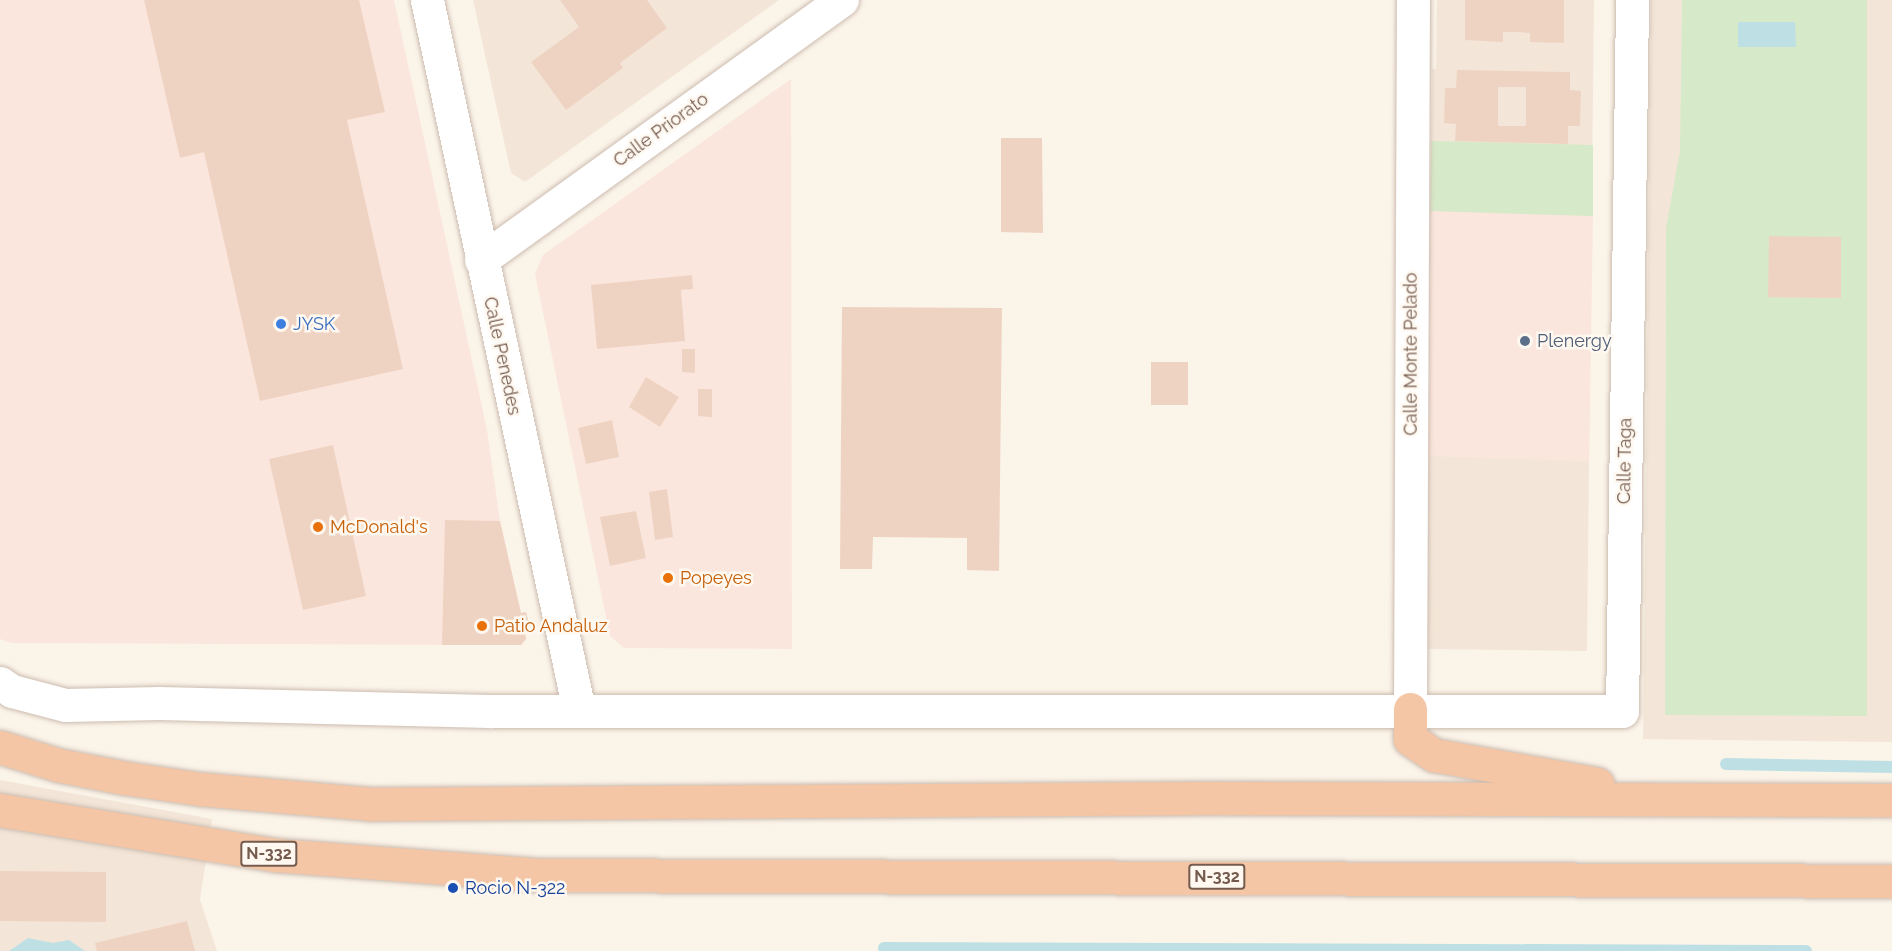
<!DOCTYPE html>
<html>
<head>
<meta charset="utf-8">
<style>
  body { margin:0 }
  #map { position:relative; width:1892px; height:951px; overflow:hidden; background:#fbf4e9; font-family:Raleway,sans-serif }
  div>[style] { position:absolute }
  .residential>* { inset:0; background:#f3e6d8 }
  .commercial>* { inset:0; background:#fbe6de }
  .green>* { inset:0; background:#d6e9c8 }
  .water>* { inset:0; background:#bee0e4 }
  .stream>* { height:12px; margin:-6px; padding:0 6px; transform-origin:6px; border-radius:6px; background:#bee0e4 }
  .building>* { inset:0; background:#efd3c2 }
  .roads { filter:drop-shadow(0 0 2px #cdbcb0) drop-shadow(0 0 2px #cdbcb0) }
  .minor>* { height:33px; margin:-16.5px; padding:0 16.5px; transform-origin:16.5px; border-radius:16.5px; background:#fff }
  .trunk>* { height:33px; margin:-16.5px; padding:0 16.5px; transform-origin:16.5px; border-radius:16.5px; background:#f4c6a5 }
  .dots>* { width:16px; height:16px; translate:-50% -50%; box-sizing:border-box; border:3px solid #fef8f0; border-radius:50% }
  span { translate:-50% -50%; white-space:nowrap; text-align:center; line-height:1.15; -webkit-text-stroke:5px #fef8f0; paint-order:stroke }
  .shield-label span { padding:2px 4px; background:#fef8f0; border:2px solid; border-radius:4px; -webkit-text-stroke-width:0 }
  .shield-label { font-size:16px; color:#755b4e; font-weight:700 }
  .street-label { font-size:18px; color:#755b4e }
  .shop-label { font-size:18px; color:#366cbe }
  .left { translate:0 -50%; text-align:left }
  .service-label { font-size:18px; color:#4e5e75 }
  .food-label { font-size:18px; color:#c56008 }
  .transit-label { font-size:18px; color:#164399 }
</style>
</head>
<body>
<div id="map">
  <div class="residential">
    <i style="clip-path:polygon(473px 0,779px 0,525px 182px,511px 173px)"></i>
    <i style="clip-path:polygon(1437px 0,1594px 0,1587px 651px,1425px 649px,1432px 69px,1436px 69px)"></i>
    <i style="clip-path:polygon(1651px 0,1892px 0,1892px 742px,1643px 739px)"></i>
    <i style="clip-path:polygon(0 780px,212px 819px,200px 900px,217px 951px,0 951px)"></i>
  </div>
  <div class="commercial">
    <i style="clip-path:polygon(0 0,394px 0,487px 430px,500px 521px,521px 613px,526px 612px,529px 624px,524px 626px,526px 639px,521px 645px,11px 643px,0 639px)"></i>
    <i style="clip-path:polygon(791px 79px,792px 649px,624px 648px,610px 636px,535px 274px,543px 255px)"></i>
    <i style="clip-path:polygon(1430px 211px,1593px 216px,1589px 461px,1427px 456px)"></i>
  </div>
  <div class="green">
    <i style="clip-path:polygon(evenodd,1682px 0,1867px 0,1867px 716px,1665px 715px,1666px 228px,1680px 151px,1682px 0,1841px 237px,1840px 298px,1769px 297px,1841px 237px)"></i>
    <i style="clip-path:polygon(1431px 141px,1593px 145px,1593px 216px,1430px 211px)"></i>
  </div>
  <div class="water">
    <i style="clip-path:polygon(1738px 22px,1795px 22px,1796px 47px,1738px 47px)"></i>
    <i style="clip-path:polygon(28px 938px,53px 943px,69px 940px,85px 951px,9px 951px)"></i>
  </div>
  <div class="stream">
    <i style="left:1726px;top:764px;width:166px;rotate:1deg"></i>
    <i style="left:884px;top:948px;width:922px;rotate:0.19deg"></i>
  </div>
  <div class="building">
    <i style="clip-path:polygon(144px 0,359px 0,385px 112px,347px 120px,403px 369px,260px 401px,204px 152px,180px 158px)"></i>
    <i style="clip-path:polygon(560px 0,647px 0,667px 28px,620px 63px,623px 68px,566px 110px,531px 62px,579px 27px)"></i>
    <i style="clip-path:polygon(1465px 0,1564px 0,1564px 43px,1530px 42px,1530px 33px,1519px 32px,1503px 32px,1503px 42px,1465px 40px)"></i>
    <i style="clip-path:polygon(evenodd,1457px 70px,1570px 72px,1570px 90px,1581px 91px,1580px 126px,1568px 126px,1568px 144px,1455px 141px,1456px 124px,1444px 123px,1445px 88px,1456px 88px,1457px 70px,1498px 87px,1526px 87px,1526px 126px,1498px 126px,1498px 87px)"></i>
    <i style="clip-path:polygon(1001px 138px,1042px 138px,1043px 233px,1001px 232px)"></i>
    <i style="clip-path:polygon(1769px 236px,1841px 237px,1841px 298px,1768px 297px)"></i>
    <i style="clip-path:polygon(692px 275px,693px 289px,681px 290px,685px 341px,597px 349px,591px 285px)"></i>
    <i style="clip-path:polygon(842px 307px,1002px 308px,999px 571px,967px 570px,967px 538px,873px 537px,872px 569px,840px 569px)"></i>
    <i style="clip-path:polygon(682px 349px,695px 349px,695px 373px,682px 372px)"></i>
    <i style="clip-path:polygon(1151px 362px,1188px 362px,1188px 405px,1151px 405px)"></i>
    <i style="clip-path:polygon(646px 377px,679px 397px,660px 427px,629px 407px)"></i>
    <i style="clip-path:polygon(698px 389px,712px 389px,712px 417px,698px 416px)"></i>
    <i style="clip-path:polygon(612px 420px,619px 457px,586px 464px,578px 428px)"></i>
    <i style="clip-path:polygon(333px 445px,366px 596px,303px 610px,269px 459px)"></i>
    <i style="clip-path:polygon(667px 489px,673px 537px,655px 540px,649px 492px)"></i>
    <i style="clip-path:polygon(636px 511px,646px 558px,610px 566px,600px 517px)"></i>
    <i style="clip-path:polygon(445px 520px,500px 521px,521px 613px,526px 612px,529px 624px,524px 626px,526px 639px,521px 645px,442px 645px)"></i>
    <i style="clip-path:polygon(0 871px,106px 872px,106px 922px,0 921px)"></i>
    <i style="clip-path:polygon(187px 921px,195px 951px,97px 951px,95px 943px)"></i>
  </div>
  <div class="roads">
    <div class="minor">
      <i style="left:427px;top:0;width:726px;rotate:77.92deg"></i>
      <i style="left:481px;top:260px;width:445px;rotate:-35.8deg"></i>
      <i style="left:0;top:683px;width:14px;rotate:34deg"></i>
      <i style="left:12px;top:691px;width:55px;rotate:14.8deg"></i>
      <i style="left:65px;top:705px;width:94px;rotate:-1.2deg"></i>
      <i style="left:159px;top:703px;width:333px;rotate:1.4deg"></i>
      <i style="left:492px;top:711px;width:1130px"></i>
      <i style="left:1622px;top:711px;width:711px;rotate:-89.19deg"></i>
      <i style="left:1410px;top:709px;width:709px;rotate:-89.76deg"></i>
    </div>
    <div class="trunk">
      <i style="left:1410px;top:709px;width:30px;rotate:90deg"></i>
      <i style="left:1410px;top:739px;width:29px;rotate:34deg"></i>
      <i style="left:1434px;top:755px;width:166px;rotate:10.1deg"></i>
      <i style="left:0;top:747px;width:61px;rotate:17.2deg"></i>
      <i style="left:58px;top:765px;width:68px;rotate:11deg"></i>
      <i style="left:125px;top:778px;width:76px;rotate:8.3deg"></i>
      <i style="left:200px;top:789px;width:171px;rotate:5deg"></i>
      <i style="left:370px;top:804px;width:836px;rotate:-0.41deg"></i>
      <i style="left:1206px;top:798px;width:686px;rotate:0.17deg"></i>
      <i style="left:0;top:810px;width:279px;rotate:9.3deg"></i>
      <i style="left:275px;top:855px;width:268px;rotate:4.3deg"></i>
      <i style="left:542px;top:875px;width:1350px;rotate:0.25deg"></i>
    </div>
  </div>
  <div class="dots">
    <i style="left:281px;top:324px;background:#3f7fe0"></i>
    <i style="left:1525px;top:341px;background:#5c6f8a"></i>
    <i style="left:318px;top:527px;background:#e8710a"></i>
    <i style="left:668px;top:578px;background:#e8710a"></i>
    <i style="left:482px;top:626px;background:#e8710a"></i>
    <i style="left:453px;top:888px;background:#1a4fb4"></i>
  </div>
  <div class="shield-label">
    <span style="left:269px;top:854px">N-332</span>
    <span style="left:1217px;top:877px">N-332</span>
  </div>
  <div class="street-label">
    <span style="left:661px;top:130px;rotate:-36deg">Calle Priorato</span>
    <span style="left:1411px;top:354px;rotate:-90deg">Calle Monte Pelado</span>
    <span style="left:502px;top:356px;rotate:78deg">Calle Penedes</span>
    <span style="left:1625px;top:461px;rotate:-89deg">Calle Taga</span>
  </div>
  <div class="shop-label">
    <span class="left" style="left:293px;top:324px">JYSK</span>
  </div>
  <div class="service-label">
    <span class="left" style="left:1537px;top:341px">Plenergy</span>
  </div>
  <div class="food-label">
    <span class="left" style="left:330px;top:527px">McDonald's</span>
    <span class="left" style="left:680px;top:578px">Popeyes</span>
    <span class="left" style="left:494px;top:626px">Patio Andaluz</span>
  </div>
  <div class="transit-label">
    <span class="left" style="left:465px;top:888px">Rocio N-322</span>
  </div>
</div>
</body>
</html>
